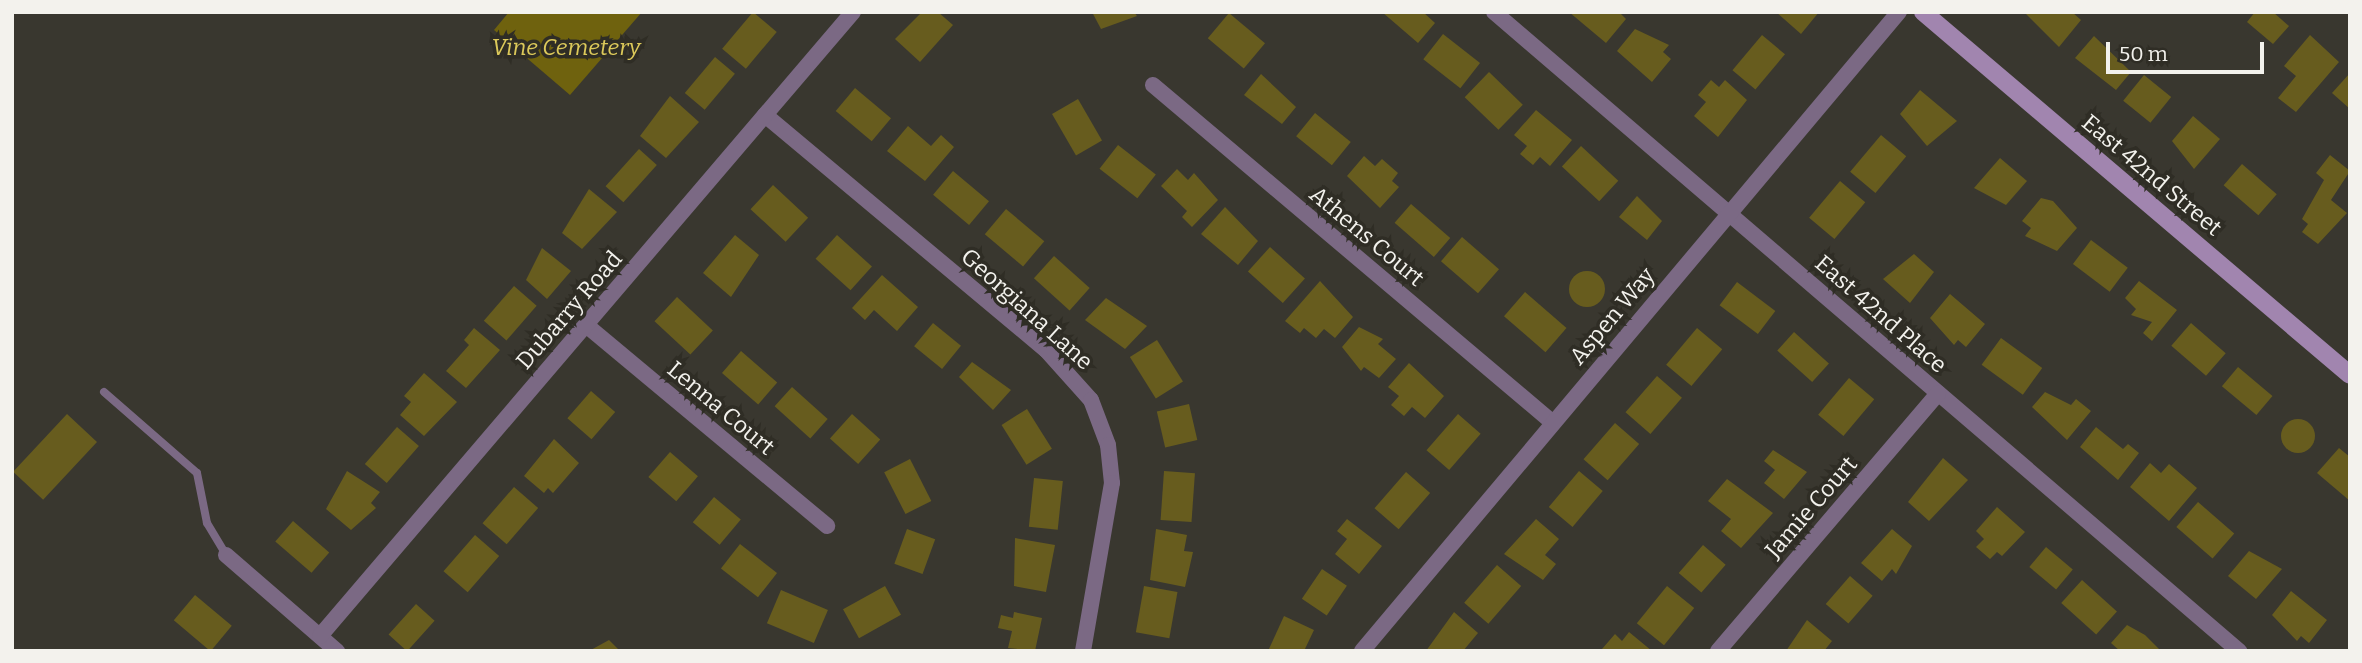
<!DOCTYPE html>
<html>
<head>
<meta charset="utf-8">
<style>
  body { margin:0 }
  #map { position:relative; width:2362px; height:663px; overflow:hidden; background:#39372f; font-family:Bitter,serif }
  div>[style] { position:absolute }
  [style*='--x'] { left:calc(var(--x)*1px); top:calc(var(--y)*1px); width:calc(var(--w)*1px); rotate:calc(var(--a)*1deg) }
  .green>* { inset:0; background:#6f620e }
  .building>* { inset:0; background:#675c1e; transform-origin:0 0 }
  .round { border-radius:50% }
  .lane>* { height:8px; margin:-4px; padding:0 4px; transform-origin:4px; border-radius:4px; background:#7b6984 }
  .street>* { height:16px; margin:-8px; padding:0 8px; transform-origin:8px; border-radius:8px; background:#7b6984 }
  .secondary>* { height:18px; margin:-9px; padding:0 9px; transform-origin:9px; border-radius:9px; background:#a185af }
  span { translate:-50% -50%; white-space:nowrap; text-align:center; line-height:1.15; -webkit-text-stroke:7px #2f2d25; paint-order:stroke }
  .park-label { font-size:23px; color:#dcc95a; font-style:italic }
  .street-label { font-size:23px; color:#f3f2ed }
  .frame { position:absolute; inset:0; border:14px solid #f3f2ed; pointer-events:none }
  .scale { position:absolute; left:2106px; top:42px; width:158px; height:32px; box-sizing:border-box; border:4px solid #f3f2ed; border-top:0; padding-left:9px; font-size:21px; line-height:24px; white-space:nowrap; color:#f3f2ed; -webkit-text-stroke:5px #2f2d25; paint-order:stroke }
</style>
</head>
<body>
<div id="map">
  <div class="green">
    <div style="clip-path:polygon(509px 12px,642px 12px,570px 95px,494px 30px)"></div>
  </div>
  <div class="building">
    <div style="left:753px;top:12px;width:31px;height:48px;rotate:40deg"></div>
    <div style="clip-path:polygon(922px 12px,938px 12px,953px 25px,920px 62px,895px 39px)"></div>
    <div style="clip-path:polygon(1092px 12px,1134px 12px,1137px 16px,1101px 29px)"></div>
    <div style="clip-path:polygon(1382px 12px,1423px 12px,1435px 23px,1418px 43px)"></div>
    <div style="clip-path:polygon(1569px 12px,1619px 12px,1626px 19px,1606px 43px)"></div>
    <div style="clip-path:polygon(1776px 12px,1819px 12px,1801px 34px)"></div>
    <div style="clip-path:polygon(2024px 12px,2072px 12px,2081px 20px,2059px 47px)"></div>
    <div style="clip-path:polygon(2255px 12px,2273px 12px,2289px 26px,2273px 44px,2247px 22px)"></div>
    <div style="left:1229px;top:13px;width:47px;height:33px;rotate:40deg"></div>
    <div style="clip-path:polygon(1635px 29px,1669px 45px,1663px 52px,1671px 59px,1652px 82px,1617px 51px)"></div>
    <div style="left:1443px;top:34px;width:47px;height:32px;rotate:38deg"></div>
    <div style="left:1762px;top:35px;width:30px;height:46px;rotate:40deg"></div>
    <div style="clip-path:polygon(2310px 35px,2339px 62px,2296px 112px,2278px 98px,2296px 76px,2284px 66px)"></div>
    <div style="clip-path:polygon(2094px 36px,2131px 72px,2116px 90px,2075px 58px)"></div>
    <div style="left:715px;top:57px;width:26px;height:47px;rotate:40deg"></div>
    <div style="left:1489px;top:72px;width:47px;height:35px;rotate:44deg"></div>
    <div style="clip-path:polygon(2350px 73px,2350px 109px,2332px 93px)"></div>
    <div style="clip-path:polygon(1261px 74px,1296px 107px,1282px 124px,1244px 95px)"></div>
    <div style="left:2144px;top:75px;width:35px;height:33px;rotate:39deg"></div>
    <div style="clip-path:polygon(1711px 80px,1719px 87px,1725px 80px,1747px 100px,1718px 137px,1694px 116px,1706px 102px,1698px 95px)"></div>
    <div style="left:855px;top:88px;width:47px;height:30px;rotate:40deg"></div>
    <div style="clip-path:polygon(1920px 90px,1957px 121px,1927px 146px,1900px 114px)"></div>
    <div style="clip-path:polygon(670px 96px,699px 122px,666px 158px,640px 136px)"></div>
    <div style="left:1078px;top:99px;width:48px;height:30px;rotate:60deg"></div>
    <div style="clip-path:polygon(1536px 110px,1572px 140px,1550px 166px,1540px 157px,1533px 165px,1520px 154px,1527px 146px,1514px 135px)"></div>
    <div style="left:1315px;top:113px;width:46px;height:30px;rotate:39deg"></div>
    <div style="clip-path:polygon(2193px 116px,2220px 139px,2194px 169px,2172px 141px)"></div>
    <div style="clip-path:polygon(908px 126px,931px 146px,941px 135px,954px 147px,925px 181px,887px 151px)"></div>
    <div style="left:1881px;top:135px;width:33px;height:48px;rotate:40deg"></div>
    <div style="left:1118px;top:145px;width:48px;height:30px;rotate:38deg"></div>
    <div style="left:1581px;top:146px;width:51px;height:28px;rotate:43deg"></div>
    <div style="left:639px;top:149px;width:24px;height:50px;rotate:42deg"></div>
    <div style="clip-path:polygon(2330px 155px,2350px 171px,2331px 200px,2347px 213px,2318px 244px,2302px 232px,2308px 224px,2302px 219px,2324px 180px,2316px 173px)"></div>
    <div style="clip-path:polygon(1364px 156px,1375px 166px,1382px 159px,1398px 173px,1392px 181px,1399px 187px,1380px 208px,1347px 176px)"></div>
    <div style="clip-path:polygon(2000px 158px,2027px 181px,2006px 205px,1974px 188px)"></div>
    <div style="left:2242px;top:164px;width:46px;height:28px;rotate:41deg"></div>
    <div style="clip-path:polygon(1177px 169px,1188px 180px,1194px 173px,1218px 200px,1192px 227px,1182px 217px,1187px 211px,1161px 186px)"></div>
    <div style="left:953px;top:171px;width:47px;height:31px;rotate:40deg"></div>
    <div style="left:1840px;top:181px;width:33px;height:48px;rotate:40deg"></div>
    <div style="left:773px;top:185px;width:48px;height:33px;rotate:43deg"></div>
    <div style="clip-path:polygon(589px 189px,617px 212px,582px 249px,562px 233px)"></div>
    <div style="clip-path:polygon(1637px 196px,1662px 221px,1647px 240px,1619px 217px)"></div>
    <div style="clip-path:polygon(2041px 198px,2053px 201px,2077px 228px,2057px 251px,2025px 236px,2031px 228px,2022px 221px)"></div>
    <div style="left:1411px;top:204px;width:52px;height:25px;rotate:41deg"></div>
    <div style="clip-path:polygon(1225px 207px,1258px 241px,1238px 265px,1201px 234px)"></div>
    <div style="left:1006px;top:209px;width:50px;height:33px;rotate:40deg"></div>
    <div style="clip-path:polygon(735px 235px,759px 255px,731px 297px,703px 273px)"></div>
    <div style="left:837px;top:235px;width:47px;height:32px;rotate:42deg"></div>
    <div style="left:1462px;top:237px;width:49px;height:32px;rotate:41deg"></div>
    <div style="left:2091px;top:240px;width:46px;height:30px;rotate:37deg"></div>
    <div style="left:1270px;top:247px;width:47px;height:33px;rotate:42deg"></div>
    <div style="clip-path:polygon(542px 248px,571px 271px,547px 299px,526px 280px)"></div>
    <div style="clip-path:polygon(1914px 254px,1934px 272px,1910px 303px,1883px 279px)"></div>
    <div style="left:1054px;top:256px;width:48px;height:30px;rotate:42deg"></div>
    <div class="round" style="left:1569px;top:271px;width:36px;height:36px"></div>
    <div style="clip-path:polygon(882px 275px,918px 307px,897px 331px,874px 310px,865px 320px,852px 308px)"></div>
    <div style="clip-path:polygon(1320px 281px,1353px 317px,1335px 338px,1324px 329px,1316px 338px,1304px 328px,1300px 333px,1285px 321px)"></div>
    <div style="clip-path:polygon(2139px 281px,2177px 310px,2152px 341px,2143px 333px,2152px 322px,2131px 315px,2136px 309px,2125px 298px)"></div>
    <div style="left:1737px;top:282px;width:48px;height:29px;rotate:37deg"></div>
    <div style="left:514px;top:286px;width:30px;height:46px;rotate:41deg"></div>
    <div style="left:1525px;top:292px;width:55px;height:32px;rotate:41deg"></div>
    <div style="clip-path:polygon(1950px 294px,1985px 324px,1966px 347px,1958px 340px,1954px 345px,1930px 318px)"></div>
    <div style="left:677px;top:297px;width:49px;height:33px;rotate:43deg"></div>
    <div style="clip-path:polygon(1106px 298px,1147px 326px,1125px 349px,1085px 320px)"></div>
    <div style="left:933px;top:323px;width:36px;height:30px;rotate:39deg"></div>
    <div style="left:2191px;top:323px;width:46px;height:30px;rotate:41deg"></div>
    <div style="clip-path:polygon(1359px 327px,1383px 339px,1378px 344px,1396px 359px,1379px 378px,1364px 367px,1361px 371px,1342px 347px)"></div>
    <div style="clip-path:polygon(474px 328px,500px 350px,466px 388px,446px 371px,469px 345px,464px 340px)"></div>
    <div style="left:1697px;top:328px;width:33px;height:48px;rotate:40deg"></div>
    <div style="left:1794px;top:332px;width:47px;height:25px;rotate:42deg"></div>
    <div style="left:2001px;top:338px;width:51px;height:33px;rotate:36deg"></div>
    <div style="left:1157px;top:340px;width:49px;height:32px;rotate:58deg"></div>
    <div style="left:741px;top:351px;width:48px;height:29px;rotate:41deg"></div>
    <div style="clip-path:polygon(972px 362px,1011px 390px,993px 410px,959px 377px)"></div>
    <div style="clip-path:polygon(1409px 363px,1444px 396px,1425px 418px,1412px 407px,1404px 416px,1391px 405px,1399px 396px,1388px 387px)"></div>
    <div style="left:2238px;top:367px;width:45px;height:25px;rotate:40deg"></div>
    <div style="clip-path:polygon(424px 373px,457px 402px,424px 436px,400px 415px,411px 402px,404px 396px)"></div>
    <div style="left:1657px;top:376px;width:33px;height:48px;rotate:41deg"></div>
    <div style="left:1849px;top:378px;width:33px;height:48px;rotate:40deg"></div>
    <div style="left:792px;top:387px;width:48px;height:26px;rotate:42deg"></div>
    <div style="left:591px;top:391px;width:32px;height:36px;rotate:41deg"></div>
    <div style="clip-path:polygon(2045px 392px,2071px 405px,2076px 399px,2091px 411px,2067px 440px,2032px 407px)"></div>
    <div style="left:1189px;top:404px;width:37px;height:33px;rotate:77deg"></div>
    <div style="left:1027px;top:409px;width:47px;height:30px;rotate:58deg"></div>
    <div style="left:67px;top:414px;width:41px;height:79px;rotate:43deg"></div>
    <div style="left:852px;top:414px;width:38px;height:33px;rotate:42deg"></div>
    <div style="left:1458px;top:414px;width:30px;height:48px;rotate:41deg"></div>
    <div class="round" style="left:2281px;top:419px;width:34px;height:34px"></div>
    <div style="left:1615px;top:423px;width:32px;height:48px;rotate:41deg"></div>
    <div style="left:397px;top:427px;width:29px;height:49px;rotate:41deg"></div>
    <div style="clip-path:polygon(2096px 427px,2123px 449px,2128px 444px,2139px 453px,2118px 480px,2080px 447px)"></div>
    <div style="clip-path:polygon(554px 439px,579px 463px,553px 493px,548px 488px,544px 493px,524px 476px)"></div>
    <div style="clip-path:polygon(2339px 448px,2350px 457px,2350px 501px,2317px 473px)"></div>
    <div style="clip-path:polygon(1773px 450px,1807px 472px,1784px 499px,1764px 483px,1775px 470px,1764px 461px)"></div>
    <div style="left:670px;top:452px;width:37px;height:33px;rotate:41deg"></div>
    <div style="clip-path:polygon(1943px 458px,1968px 480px,1929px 521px,1908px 502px)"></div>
    <div style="left:910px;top:459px;width:47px;height:29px;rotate:63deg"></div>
    <div style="clip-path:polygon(2150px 463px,2161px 473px,2169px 464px,2197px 488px,2169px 521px,2130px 487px)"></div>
    <div style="clip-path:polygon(347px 471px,380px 492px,371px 503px,376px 508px,351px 530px,326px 509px)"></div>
    <div style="left:1164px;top:471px;width:31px;height:49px;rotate:4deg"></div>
    <div style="left:1579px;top:471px;width:31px;height:47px;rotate:40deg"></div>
    <div style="left:1406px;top:472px;width:32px;height:48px;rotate:41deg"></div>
    <div style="left:1034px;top:478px;width:29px;height:49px;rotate:6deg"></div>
    <div style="clip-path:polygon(1727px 479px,1773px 513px,1741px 548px,1721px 531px,1731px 519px,1708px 501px)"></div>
    <div style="left:514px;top:487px;width:32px;height:48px;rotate:41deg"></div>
    <div style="left:714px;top:497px;width:35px;height:33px;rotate:40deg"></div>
    <div style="left:2198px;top:502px;width:48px;height:33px;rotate:41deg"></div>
    <div style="clip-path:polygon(1997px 507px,2025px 532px,2002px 556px,1997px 552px,1990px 559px,1976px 547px,1984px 539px,1976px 531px)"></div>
    <div style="clip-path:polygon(1347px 519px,1382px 546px,1359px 574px,1335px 554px,1347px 539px,1337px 531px)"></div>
    <div style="clip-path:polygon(1536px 519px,1559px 539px,1545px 555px,1556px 564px,1543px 580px,1504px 554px)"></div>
    <div style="left:293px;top:521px;width:48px;height:27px;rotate:41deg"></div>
    <div style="left:907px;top:529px;width:30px;height:37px;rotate:20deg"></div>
    <div style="clip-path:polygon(1156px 529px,1187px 535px,1184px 551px,1193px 552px,1185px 587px,1150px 580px)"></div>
    <div style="clip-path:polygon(1892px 529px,1912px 546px,1896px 574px,1892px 569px,1882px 581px,1861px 563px)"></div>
    <div style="left:475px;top:535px;width:32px;height:48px;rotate:41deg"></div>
    <div style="clip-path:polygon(1015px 538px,1055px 545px,1046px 592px,1014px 586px)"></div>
    <div style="left:740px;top:544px;width:47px;height:31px;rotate:38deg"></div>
    <div style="left:1703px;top:545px;width:30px;height:37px;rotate:41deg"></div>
    <div style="left:2046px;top:547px;width:35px;height:26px;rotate:40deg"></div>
    <div style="clip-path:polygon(2249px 551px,2282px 569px,2256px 599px,2228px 576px)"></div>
    <div style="left:1497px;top:565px;width:32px;height:50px;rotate:41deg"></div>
    <div style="left:1322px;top:569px;width:30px;height:36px;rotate:34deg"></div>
    <div style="left:1850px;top:576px;width:30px;height:37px;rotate:41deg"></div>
    <div style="left:2082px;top:580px;width:47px;height:31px;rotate:42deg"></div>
    <div style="left:885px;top:586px;width:33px;height:48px;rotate:61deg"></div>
    <div style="left:1144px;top:586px;width:34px;height:47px;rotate:10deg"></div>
    <div style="left:1667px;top:586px;width:35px;height:48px;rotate:39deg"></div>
    <div style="left:781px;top:590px;width:51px;height:36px;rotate:23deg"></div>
    <div style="clip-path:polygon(2291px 591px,2327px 620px,2309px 643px,2301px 636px,2297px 641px,2272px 615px)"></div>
    <div style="left:195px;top:595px;width:48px;height:33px;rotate:40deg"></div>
    <div style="left:416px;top:604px;width:25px;height:41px;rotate:42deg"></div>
    <div style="clip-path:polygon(1014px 612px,1042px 618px,1035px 651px,1008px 648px,1012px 631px,998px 628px,1001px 615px,1013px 618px)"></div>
    <div style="clip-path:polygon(1454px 612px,1478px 633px,1463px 651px,1426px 651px)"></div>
    <div style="clip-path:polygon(1284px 616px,1314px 630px,1304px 651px,1268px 651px)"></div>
    <div style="clip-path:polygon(1807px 620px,1832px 641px,1824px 651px,1786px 651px)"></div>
    <div style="clip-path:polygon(2127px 625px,2145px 635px,2161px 651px,2120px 651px,2111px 643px)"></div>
    <div style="clip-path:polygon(1629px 632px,1652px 651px,1602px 649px,1615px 634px,1622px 641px)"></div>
    <div style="clip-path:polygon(609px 640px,620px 651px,589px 651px)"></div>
  </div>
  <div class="lane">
    <div style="--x:104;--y:392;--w:123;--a:41.1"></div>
    <div style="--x:197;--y:473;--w:51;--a:78.7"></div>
    <div style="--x:207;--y:523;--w:37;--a:59"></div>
  </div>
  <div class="street">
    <div style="--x:1494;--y:12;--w:982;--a:40.62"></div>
    <div style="--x:1153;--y:85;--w:522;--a:40.18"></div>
    <div style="--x:765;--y:115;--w:366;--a:39.9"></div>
    <div style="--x:1046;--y:350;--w:67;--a:48"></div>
    <div style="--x:1091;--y:400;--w:48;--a:69.3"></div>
    <div style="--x:1108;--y:445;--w:38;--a:84"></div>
    <div style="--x:1112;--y:483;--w:170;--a:99.8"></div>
    <div style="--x:586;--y:325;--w:314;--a:39.8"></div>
    <div style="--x:226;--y:555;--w:147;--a:40.9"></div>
    <div style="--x:320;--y:636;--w:821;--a:-49.5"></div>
    <div style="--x:1362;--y:651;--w:835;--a:-49.96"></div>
    <div style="--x:1718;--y:651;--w:339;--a:-49.5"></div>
  </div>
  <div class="secondary">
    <div style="--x:1923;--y:12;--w:560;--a:40.37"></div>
  </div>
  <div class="park-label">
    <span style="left:566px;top:47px">Vine Cemetery</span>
  </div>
  <div class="street-label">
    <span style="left:2152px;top:175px;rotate:40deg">East 42nd Street</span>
    <span style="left:1367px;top:236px;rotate:40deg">Athens Court</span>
    <span style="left:1027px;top:309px;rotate:42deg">Georgiana Lane</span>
    <span style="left:569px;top:310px;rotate:-49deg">Dubarry Road</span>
    <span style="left:1881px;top:314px;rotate:41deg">East 42nd Place</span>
    <span style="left:1612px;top:316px;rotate:-50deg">Aspen Way</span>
    <span style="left:721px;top:408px;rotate:40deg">Lenna Court</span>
    <span style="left:1811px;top:507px;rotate:-49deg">Jamie Court</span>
  </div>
  <div class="frame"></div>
  <div class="scale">50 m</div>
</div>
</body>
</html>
